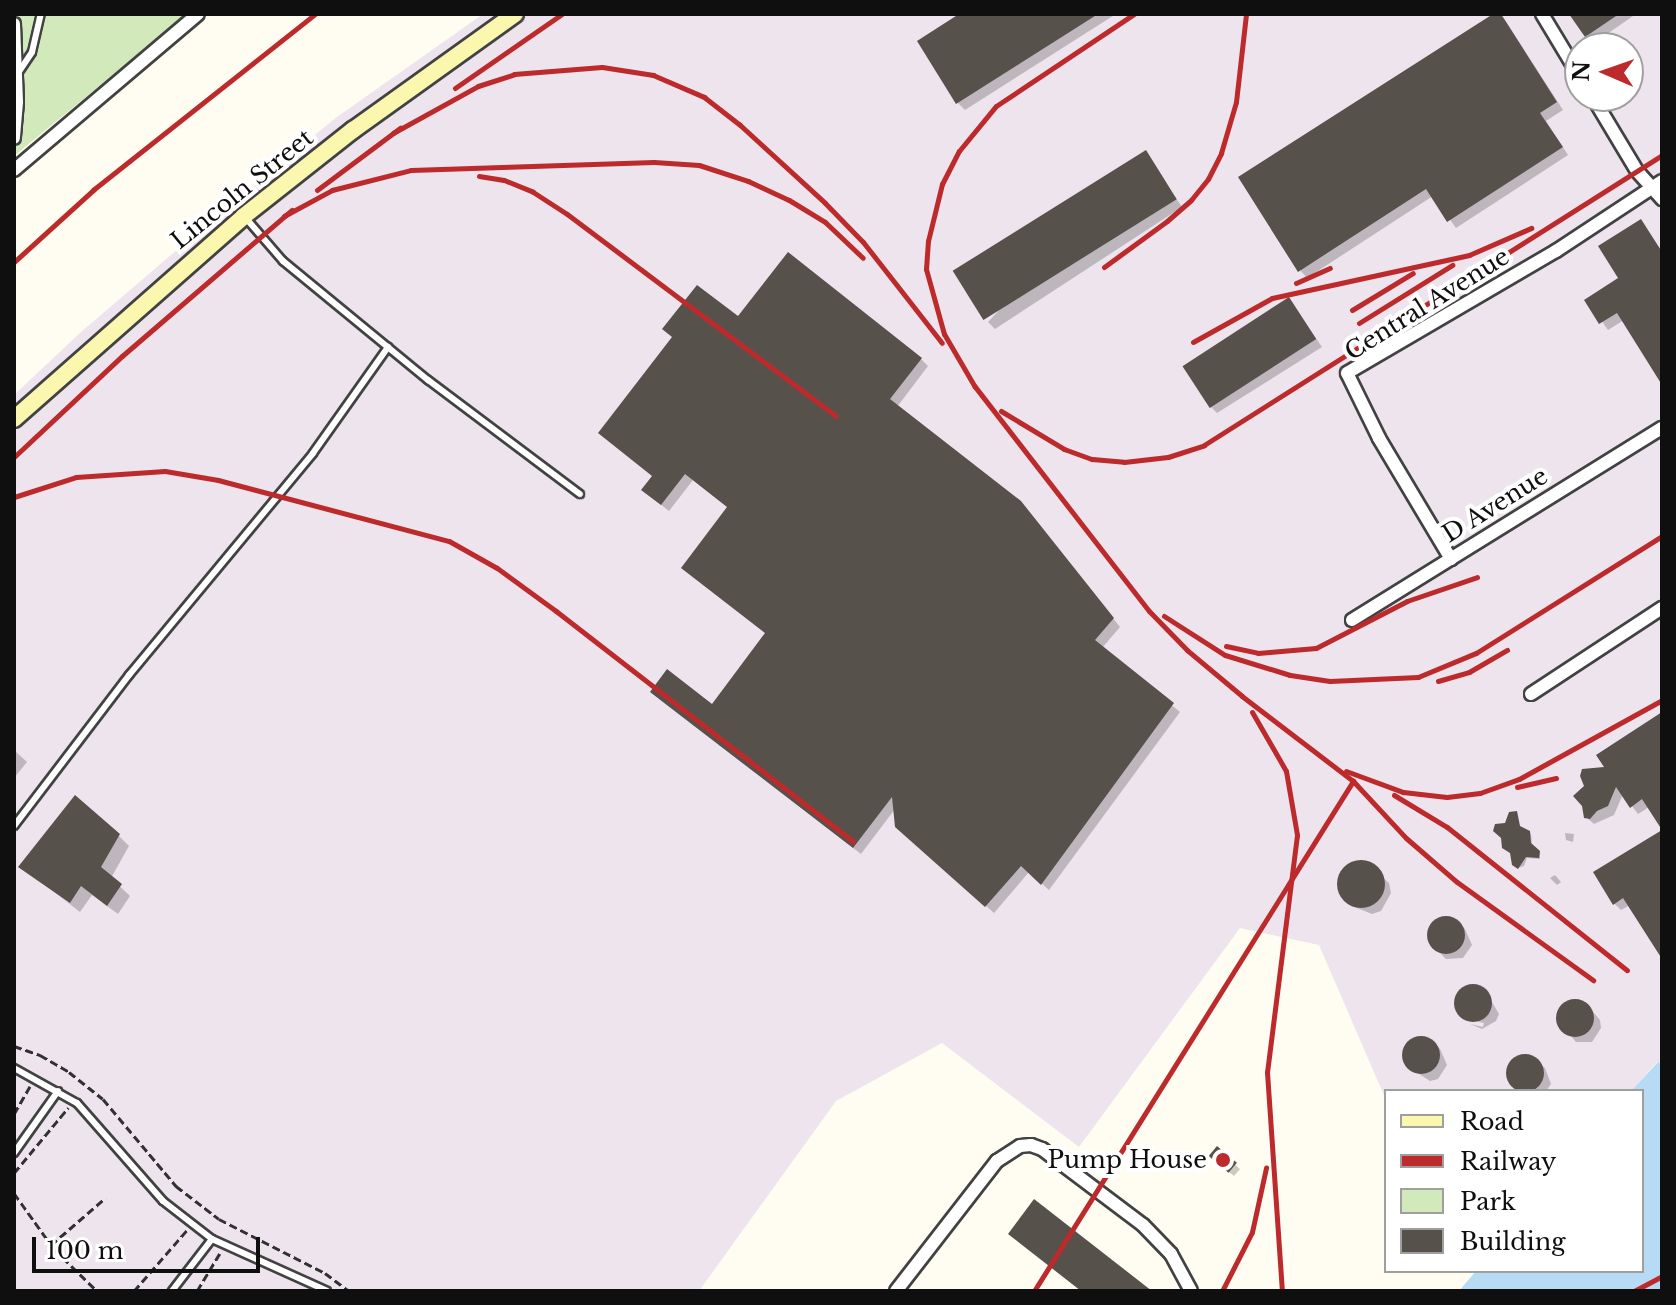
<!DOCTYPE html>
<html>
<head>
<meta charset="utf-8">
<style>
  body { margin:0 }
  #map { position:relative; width:1676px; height:1305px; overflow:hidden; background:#fffdf1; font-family:"Libre Baskerville",serif }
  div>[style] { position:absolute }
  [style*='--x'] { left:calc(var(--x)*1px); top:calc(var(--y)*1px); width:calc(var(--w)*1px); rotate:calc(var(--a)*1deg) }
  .industrial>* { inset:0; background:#ede4ed }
  .green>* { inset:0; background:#d1e9bb }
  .water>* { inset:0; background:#b7dbf5 }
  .shadow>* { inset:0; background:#0003 }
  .building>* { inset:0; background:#57514c; transform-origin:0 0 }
  .round { border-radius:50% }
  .path>* { height:3px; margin-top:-1.5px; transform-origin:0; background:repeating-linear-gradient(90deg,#313131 0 8px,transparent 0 12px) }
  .roads { filter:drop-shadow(2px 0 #424242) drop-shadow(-2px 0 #424242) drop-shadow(0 2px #424242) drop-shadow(0 -2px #424242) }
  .service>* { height:6px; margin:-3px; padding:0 3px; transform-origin:3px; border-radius:3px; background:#fff }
  .minor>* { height:12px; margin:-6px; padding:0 6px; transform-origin:6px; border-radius:6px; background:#fff }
  .secondary>* { height:16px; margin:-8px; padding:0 8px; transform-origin:8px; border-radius:8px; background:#fcf7af }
  .rail>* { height:5px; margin:-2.5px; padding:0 2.5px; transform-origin:2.5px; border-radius:2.5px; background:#bc2a2b }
  .dots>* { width:22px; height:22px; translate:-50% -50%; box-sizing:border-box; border:4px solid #fff; border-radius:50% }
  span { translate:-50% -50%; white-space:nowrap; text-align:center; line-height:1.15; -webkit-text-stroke:8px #fff; paint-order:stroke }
  .street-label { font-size:24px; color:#0f0f0f }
  .poi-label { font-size:24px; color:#0f0f0f }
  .right { translate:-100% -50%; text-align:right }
  .frame { position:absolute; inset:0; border:16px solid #0f0f0f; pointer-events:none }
  .legend { position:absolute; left:1384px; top:1089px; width:260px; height:184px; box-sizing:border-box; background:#fff; border:2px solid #9f9f9f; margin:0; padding:10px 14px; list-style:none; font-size:24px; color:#0f0f0f }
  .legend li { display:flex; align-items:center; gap:16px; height:40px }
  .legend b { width:40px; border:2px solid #9f9f9f }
  .north { position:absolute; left:1564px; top:32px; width:80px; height:80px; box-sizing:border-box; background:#fff; border:2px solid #9f9f9f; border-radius:50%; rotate:272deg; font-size:22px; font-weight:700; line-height:32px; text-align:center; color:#0f0f0f }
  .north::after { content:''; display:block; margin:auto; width:28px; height:36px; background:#bc2a2b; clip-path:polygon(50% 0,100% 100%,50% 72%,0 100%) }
  .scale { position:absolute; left:32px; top:1237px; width:228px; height:36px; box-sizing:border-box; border:4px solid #0f0f0f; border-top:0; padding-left:10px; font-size:24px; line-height:28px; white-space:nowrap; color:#0f0f0f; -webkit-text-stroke:6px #fff; paint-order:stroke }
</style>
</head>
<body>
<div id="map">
  <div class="industrial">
    <div style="clip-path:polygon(evenodd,483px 14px,1662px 14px,1662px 1066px,1657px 1062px,1631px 1091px,1386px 1091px,1386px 1100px,1319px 945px,1240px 928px,1079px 1147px,942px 1043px,836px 1101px,699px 1291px,14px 1291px,14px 395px,81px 332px,261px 178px,337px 117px,483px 14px,1580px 48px,1628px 48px,1628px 96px,1580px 96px,1580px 48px)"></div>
  </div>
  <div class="green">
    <div style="clip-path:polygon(14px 14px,187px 14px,14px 156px)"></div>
  </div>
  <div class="water">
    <div style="clip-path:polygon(1658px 1062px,1662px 1066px,1662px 1291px,1459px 1291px,1476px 1271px,1642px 1271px,1642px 1091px,1631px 1091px)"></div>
  </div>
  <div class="shadow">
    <div style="clip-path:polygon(963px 14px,1116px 14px,965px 110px,958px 103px)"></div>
    <div style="clip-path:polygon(1497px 14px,1505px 20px,1563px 110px,1546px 121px,1568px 155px,1456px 228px,1433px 196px,1307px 278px,1300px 270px)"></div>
    <div style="clip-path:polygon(1572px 14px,1636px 14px,1594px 43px)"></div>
    <div style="clip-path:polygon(1145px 153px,1182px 207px,995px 329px,988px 322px)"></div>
    <div style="clip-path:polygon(1641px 222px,1662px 251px,1662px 382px,1624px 320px,1608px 330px,1587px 300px,1621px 279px)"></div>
    <div style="clip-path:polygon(1289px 299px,1322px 347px,1217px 413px,1210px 406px)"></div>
    <div style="clip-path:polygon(738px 319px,921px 359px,928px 366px,897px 407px,1028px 511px,1120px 627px,1102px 648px,1180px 712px,1049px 890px,1029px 872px,994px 913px,905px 834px,895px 809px,861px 854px,659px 699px,712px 706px,767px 634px,729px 508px,693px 480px,669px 511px,651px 497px,654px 477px)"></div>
    <div style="clip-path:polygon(1662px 715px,1662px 827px,1649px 807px,1638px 814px,1623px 794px,1614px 815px,1594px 824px,1586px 817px,1607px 769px)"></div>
    <div style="clip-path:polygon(14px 750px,27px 762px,14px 778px)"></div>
    <div style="clip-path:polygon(1520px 829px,1531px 834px,1532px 845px,1540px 852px,1540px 859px,1527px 858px,1524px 866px,1518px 868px)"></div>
    <div style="clip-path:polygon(1662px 832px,1662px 955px,1630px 905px,1621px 910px,1614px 903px)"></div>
    <div style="clip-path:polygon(1565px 833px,1574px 834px,1573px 842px,1566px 840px)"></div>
    <div style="clip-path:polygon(119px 836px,129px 846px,111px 878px,130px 896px,118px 914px,92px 895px,80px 912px,21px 866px)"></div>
    <div style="clip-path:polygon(1364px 861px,1389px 883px,1391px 893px,1381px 911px,1372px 914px,1352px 906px,1344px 898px,1339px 877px,1354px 862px)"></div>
    <div style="clip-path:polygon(1555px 875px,1561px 882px,1557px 885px,1550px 878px)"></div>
    <div style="clip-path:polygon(1441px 918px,1457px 921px,1465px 929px,1472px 945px,1463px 958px,1446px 959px,1432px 945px,1428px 938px,1434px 922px)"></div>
    <div style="clip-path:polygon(1468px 986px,1485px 990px,1499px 1014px,1496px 1021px,1482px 1029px,1470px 1024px,1483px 1027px,1484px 1023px,1465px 1019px,1456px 1006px,1461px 990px)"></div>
    <div style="clip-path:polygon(1571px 1001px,1587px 1005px,1600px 1020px,1601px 1028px,1592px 1042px,1576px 1042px,1558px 1021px,1559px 1013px)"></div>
    <div style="clip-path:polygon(1416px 1038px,1432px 1041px,1440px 1049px,1447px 1065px,1438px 1079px,1430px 1081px,1407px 1066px,1404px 1049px)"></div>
    <div style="clip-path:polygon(1529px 1056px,1545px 1068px,1551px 1084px,1546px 1091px,1518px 1091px,1511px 1084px,1509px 1067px,1513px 1061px)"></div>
    <div style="clip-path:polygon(1217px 1149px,1240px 1169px,1234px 1176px,1215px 1161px)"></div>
  </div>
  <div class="building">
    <div style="clip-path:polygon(959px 14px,1098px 14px,956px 104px,917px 41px)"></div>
    <div style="clip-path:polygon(1493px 14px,1501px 14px,1557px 102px,1540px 113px,1563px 147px,1447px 222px,1426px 189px,1298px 272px,1238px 177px)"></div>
    <div style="clip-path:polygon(1569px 14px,1619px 14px,1585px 37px)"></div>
    <div style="left:1146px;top:150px;width:58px;height:228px;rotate:58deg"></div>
    <div style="clip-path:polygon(1641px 219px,1662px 252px,1662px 385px,1617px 313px,1599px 324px,1584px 300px,1618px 278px,1598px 246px)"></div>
    <div style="clip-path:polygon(788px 252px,922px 358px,890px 399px,1021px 501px,1114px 618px,1095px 640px,1174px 703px,1041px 885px,1021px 866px,985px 907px,895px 827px,892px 797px,853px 848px,650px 692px,667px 669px,712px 704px,765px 633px,681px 568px,727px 507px,685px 474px,661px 505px,641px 490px,652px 476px,598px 433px,672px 337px,662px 329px,697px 285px,738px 316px)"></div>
    <div style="left:1289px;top:297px;width:50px;height:127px;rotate:57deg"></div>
    <div style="clip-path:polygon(1662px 712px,1662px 959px,1623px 898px,1613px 905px,1593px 872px,1662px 830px,1642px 799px,1630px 808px,1616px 787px,1608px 806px,1597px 811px,1590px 819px,1584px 818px,1582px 806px,1573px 796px,1584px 786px,1580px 776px,1582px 769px,1604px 767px,1596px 755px)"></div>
    <div style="clip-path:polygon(75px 795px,120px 834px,101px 867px,122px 884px,107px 906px,81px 886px,70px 903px,18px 867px)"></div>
    <div style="clip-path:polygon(1517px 811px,1520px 826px,1530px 831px,1531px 843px,1540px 851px,1539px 858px,1526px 857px,1518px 869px,1512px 865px,1510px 853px,1502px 848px,1501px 838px,1493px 831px,1495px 824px,1505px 823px,1509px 812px)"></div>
    <div class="round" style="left:1337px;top:860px;width:48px;height:48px"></div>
    <div class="round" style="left:1427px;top:916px;width:38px;height:38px"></div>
    <div class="round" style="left:1454px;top:984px;width:38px;height:38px"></div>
    <div class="round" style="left:1556px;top:999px;width:38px;height:38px"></div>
    <div class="round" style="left:1402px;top:1036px;width:38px;height:38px"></div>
    <div class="round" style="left:1506px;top:1054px;width:38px;height:38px"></div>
    <div style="left:1217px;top:1146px;width:26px;height:13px;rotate:40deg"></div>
    <div style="clip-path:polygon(1034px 1199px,1152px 1291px,1081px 1291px,1008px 1234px)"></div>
  </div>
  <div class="path">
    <div style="--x:14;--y:1046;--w:28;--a:19"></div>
    <div style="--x:40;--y:1055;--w:34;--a:30"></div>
    <div style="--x:69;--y:1072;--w:43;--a:38.5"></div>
    <div style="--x:103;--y:1099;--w:114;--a:50"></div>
    <div style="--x:176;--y:1186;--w:54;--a:37.5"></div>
    <div style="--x:219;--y:1219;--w:119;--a:27"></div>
    <div style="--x:325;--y:1273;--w:30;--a:37"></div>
    <div style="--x:14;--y:1114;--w:32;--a:-60"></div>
    <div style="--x:14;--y:1173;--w:85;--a:-50.3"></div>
    <div style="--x:14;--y:1193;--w:69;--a:54.5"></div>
    <div style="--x:54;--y:1249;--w:60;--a:44.3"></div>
    <div style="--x:51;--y:1245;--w:72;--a:-41"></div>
    <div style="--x:134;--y:1291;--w:81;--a:-49"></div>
    <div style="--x:197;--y:1291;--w:44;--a:-58.8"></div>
  </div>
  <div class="roads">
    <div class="service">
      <div style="--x:18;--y:73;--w:25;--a:-56"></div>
      <div style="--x:32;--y:52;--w:39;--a:-77"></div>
      <div style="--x:244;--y:216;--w:60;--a:49.1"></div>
      <div style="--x:283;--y:261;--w:188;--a:39.4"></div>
      <div style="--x:428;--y:380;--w:190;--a:36.9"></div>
      <div style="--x:14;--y:826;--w:190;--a:-52.7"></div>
      <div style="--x:129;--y:675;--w:288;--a:-50.3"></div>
      <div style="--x:313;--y:453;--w:130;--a:-54.7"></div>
      <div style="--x:14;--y:1068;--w:72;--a:29.1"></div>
      <div style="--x:77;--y:1103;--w:130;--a:48.7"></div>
      <div style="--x:163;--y:1201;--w:62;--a:37.8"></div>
      <div style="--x:212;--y:1239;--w:66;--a:127.6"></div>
      <div style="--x:14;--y:1153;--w:76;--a:-54.6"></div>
      <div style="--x:212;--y:1239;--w:126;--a:24.3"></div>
    </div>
    <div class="minor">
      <div style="--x:1542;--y:14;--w:74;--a:58.9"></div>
      <div style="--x:14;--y:24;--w:78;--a:87.8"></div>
      <div style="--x:17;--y:102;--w:36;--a:95"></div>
      <div style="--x:1592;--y:96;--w:87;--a:59"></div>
      <div style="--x:1637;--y:171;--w:38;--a:48"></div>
      <div style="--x:14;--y:170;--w:241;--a:-40.3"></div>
      <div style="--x:1451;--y:559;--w:141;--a:-120.8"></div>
      <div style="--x:1379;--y:438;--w:72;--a:-116.2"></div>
      <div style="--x:1347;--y:373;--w:242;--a:-30.3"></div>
      <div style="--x:1556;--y:251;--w:127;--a:-33.4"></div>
      <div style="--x:1352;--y:620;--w:365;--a:-31.8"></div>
      <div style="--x:1531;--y:694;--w:157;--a:-33.3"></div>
      <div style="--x:896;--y:1291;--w:165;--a:-52.2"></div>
      <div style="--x:997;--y:1161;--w:27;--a:-33"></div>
      <div style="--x:1020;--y:1146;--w:11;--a:-5"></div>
      <div style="--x:1031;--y:1145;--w:12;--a:20"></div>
      <div style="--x:1042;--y:1149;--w:126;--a:37"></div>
      <div style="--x:1143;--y:1225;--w:40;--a:46"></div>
      <div style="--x:1171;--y:1254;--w:42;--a:61.6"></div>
    </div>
    <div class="secondary">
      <div style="--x:14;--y:419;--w:307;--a:-41.4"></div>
      <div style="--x:244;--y:216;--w:139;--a:-38.3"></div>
      <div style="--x:353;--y:130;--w:199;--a:-35.6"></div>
    </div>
  </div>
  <div class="rail">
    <div style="--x:455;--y:88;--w:130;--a:-34.7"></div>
    <div style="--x:393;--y:133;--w:97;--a:-28.9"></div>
    <div style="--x:478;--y:86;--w:38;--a:-18"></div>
    <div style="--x:514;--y:74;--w:88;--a:-4.5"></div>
    <div style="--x:602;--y:67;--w:52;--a:8.9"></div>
    <div style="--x:653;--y:75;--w:56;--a:23.3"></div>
    <div style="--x:704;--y:97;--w:46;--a:37.9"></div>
    <div style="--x:740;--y:125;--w:115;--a:42.5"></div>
    <div style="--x:825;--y:203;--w:54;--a:45.7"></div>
    <div style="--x:863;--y:242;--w:128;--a:52"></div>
    <div style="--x:479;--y:176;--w:25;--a:9"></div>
    <div style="--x:504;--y:180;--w:31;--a:22"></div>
    <div style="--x:533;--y:192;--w:40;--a:32.9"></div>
    <div style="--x:567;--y:214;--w:336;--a:36.9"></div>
    <div style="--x:317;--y:190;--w:104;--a:-36.8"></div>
    <div style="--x:284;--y:216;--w:55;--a:-28.4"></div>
    <div style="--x:332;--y:190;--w:81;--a:-14.2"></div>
    <div style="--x:411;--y:170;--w:243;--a:-1.9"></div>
    <div style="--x:654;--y:162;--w:45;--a:3.8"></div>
    <div style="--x:699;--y:165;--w:52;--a:18.1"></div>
    <div style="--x:748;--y:181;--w:45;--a:24.9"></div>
    <div style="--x:789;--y:200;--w:42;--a:31.4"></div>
    <div style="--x:825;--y:222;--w:52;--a:43.5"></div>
    <div style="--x:14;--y:262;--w:107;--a:-42.3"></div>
    <div style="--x:93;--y:190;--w:283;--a:-38.4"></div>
    <div style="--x:1104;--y:267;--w:78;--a:-36.1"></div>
    <div style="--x:1167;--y:221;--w:32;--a:-41"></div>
    <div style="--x:1191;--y:200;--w:27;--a:-51"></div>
    <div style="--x:1208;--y:179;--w:29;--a:-63"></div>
    <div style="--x:1221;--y:153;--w:53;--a:-73.6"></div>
    <div style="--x:1236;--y:102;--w:89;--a:-83.5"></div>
    <div style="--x:1296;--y:283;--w:37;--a:-24"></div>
    <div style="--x:1352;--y:310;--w:71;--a:-31.2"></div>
    <div style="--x:1359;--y:323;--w:110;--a:-31.9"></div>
    <div style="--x:1193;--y:342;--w:90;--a:-29.1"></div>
    <div style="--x:1272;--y:298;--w:202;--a:-12.3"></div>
    <div style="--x:1469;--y:255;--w:68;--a:-23.5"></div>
    <div style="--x:1001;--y:411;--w:74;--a:31.1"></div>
    <div style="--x:1064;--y:449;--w:30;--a:20"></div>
    <div style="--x:1092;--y:459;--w:32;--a:5"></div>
    <div style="--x:1124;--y:462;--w:44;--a:-6.5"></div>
    <div style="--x:1168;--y:457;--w:38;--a:-18"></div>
    <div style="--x:1204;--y:445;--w:542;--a:-32.34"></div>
    <div style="--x:14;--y:457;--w:148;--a:-43.1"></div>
    <div style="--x:122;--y:356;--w:224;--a:-40.7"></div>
    <div style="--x:14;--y:497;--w:65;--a:-17.9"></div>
    <div style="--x:76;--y:477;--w:89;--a:-3.9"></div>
    <div style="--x:165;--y:471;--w:54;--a:9.6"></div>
    <div style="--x:218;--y:480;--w:239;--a:14.8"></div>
    <div style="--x:449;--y:541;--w:55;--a:29.4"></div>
    <div style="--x:497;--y:568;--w:73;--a:36.1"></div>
    <div style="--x:556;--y:611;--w:376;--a:37.8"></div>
    <div style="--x:1164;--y:616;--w:72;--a:32.6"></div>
    <div style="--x:1225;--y:655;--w:68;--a:17.1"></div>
    <div style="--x:1290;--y:675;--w:40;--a:8.5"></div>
    <div style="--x:1330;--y:681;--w:88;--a:-2.6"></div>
    <div style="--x:1418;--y:677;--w:63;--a:-22.5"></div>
    <div style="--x:1476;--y:653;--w:220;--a:-32.2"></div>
    <div style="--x:1226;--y:646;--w:33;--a:12"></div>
    <div style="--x:1258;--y:653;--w:58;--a:-4.9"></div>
    <div style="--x:1316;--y:648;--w:102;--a:-27.3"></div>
    <div style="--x:1407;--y:601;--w:74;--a:-18.9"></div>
    <div style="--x:1438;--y:681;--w:32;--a:-16"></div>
    <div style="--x:1469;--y:672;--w:44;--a:-30.1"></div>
    <div style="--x:1252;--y:712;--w:68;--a:60"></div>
    <div style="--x:1286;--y:771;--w:65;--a:80.2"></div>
    <div style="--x:1297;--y:835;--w:239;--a:97.2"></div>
    <div style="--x:1267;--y:1072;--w:220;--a:86.1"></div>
    <div style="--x:1346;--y:771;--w:61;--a:20.2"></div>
    <div style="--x:1403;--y:792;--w:44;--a:6.5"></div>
    <div style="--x:1447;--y:797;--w:33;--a:-7"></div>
    <div style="--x:1480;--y:793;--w:41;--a:-19.7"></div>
    <div style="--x:1519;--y:779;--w:163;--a:-28.9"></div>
    <div style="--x:1353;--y:781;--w:78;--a:47.1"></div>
    <div style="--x:1406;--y:838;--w:67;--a:40.8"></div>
    <div style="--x:1457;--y:882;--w:168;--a:35.8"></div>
    <div style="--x:1517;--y:787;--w:40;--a:-13"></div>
    <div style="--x:1394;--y:795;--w:62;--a:31.1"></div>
    <div style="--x:1447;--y:827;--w:230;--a:38.5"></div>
    <div style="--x:1034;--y:1291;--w:602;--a:-57.97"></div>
    <div style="--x:1353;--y:781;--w:140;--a:-142.6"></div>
    <div style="--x:1242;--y:696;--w:72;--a:-140.1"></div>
    <div style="--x:1187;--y:650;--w:54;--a:-134.3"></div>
    <div style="--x:1149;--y:611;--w:284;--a:-127.8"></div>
    <div style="--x:975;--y:387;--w:61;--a:-120.3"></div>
    <div style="--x:944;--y:334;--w:67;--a:-105.5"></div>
    <div style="--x:926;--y:269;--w:28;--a:-86"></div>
    <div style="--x:928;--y:241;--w:59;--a:-76.2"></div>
    <div style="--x:942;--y:184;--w:37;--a:-63"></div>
    <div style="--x:959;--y:151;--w:58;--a:-50.6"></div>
    <div style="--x:996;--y:106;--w:166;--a:-33.7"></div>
    <div style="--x:1222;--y:1291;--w:66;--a:-63"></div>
    <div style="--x:1252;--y:1232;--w:66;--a:-77.7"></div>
    <div style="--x:1634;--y:1291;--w:32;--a:-28"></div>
  </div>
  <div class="dots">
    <div style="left:1223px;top:1160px;background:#bc2a2b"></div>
  </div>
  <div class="street-label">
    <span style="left:242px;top:189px;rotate:-39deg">Lincoln Street</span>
    <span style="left:1427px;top:304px;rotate:-32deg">Central Avenue</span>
    <span style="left:1495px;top:505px;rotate:-32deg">D Avenue</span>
  </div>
  <div class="poi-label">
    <span class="right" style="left:1207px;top:1160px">Pump House</span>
  </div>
  <div class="frame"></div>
  <ul class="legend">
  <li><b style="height:10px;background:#fcf7af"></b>Road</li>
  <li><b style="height:10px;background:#bc2a2b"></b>Railway</li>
  <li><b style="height:22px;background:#d1e9bb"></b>Park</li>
  <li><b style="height:22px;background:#57514c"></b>Building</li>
  </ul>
  <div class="north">N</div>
  <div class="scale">100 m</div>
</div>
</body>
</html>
